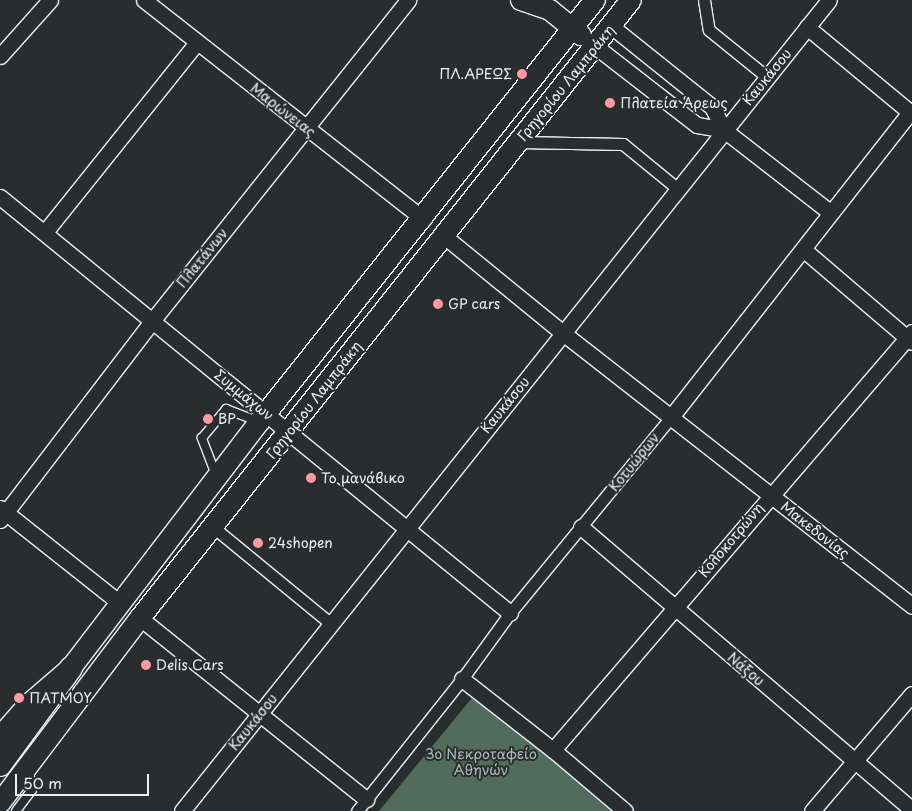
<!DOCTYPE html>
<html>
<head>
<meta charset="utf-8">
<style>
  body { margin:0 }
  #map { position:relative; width:912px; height:811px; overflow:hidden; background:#2a2d2e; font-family:"Playpen Sans",sans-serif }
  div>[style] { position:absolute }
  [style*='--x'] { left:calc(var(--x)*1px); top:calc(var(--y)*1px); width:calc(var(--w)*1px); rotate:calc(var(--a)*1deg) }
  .green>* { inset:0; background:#516c5c }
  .roads { filter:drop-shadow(1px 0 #e8f1f8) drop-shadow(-1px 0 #e8f1f8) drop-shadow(0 1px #e8f1f8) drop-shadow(0 -1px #e8f1f8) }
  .service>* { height:8px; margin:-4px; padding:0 4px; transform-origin:4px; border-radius:4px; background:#2a2d2e }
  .pedestrian>* { height:11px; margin:-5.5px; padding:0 5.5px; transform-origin:5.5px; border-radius:5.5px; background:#2a2d2e }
  .minor>* { height:15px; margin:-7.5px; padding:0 7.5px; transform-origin:7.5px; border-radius:7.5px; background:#2a2d2e }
  .secondary>* { height:20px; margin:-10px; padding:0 10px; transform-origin:10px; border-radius:10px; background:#2a2d2e }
  .primary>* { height:22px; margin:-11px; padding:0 11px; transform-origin:11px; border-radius:11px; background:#2a2d2e }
  .dots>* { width:14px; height:14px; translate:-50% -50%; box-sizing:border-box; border:2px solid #2a2d2e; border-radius:50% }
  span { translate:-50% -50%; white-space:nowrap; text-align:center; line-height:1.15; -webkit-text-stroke:4px #2a2d2e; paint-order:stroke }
  .poi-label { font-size:14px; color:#e8f1f8 }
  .right { translate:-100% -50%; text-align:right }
  .left { translate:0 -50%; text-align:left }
  .street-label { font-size:14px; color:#e8f1f8 }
  .park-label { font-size:14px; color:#acbcba }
  .scale { position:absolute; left:15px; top:774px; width:134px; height:22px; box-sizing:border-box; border:2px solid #e8f1f8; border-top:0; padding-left:6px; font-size:15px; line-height:18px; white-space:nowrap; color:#e8f1f8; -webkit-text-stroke:4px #2a2d2e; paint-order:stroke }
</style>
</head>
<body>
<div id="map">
  <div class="green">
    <div style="clip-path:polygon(476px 693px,611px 811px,379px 811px)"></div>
  </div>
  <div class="roads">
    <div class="service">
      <div style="--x:216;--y:475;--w:40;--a:-111"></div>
      <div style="--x:202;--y:438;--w:38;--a:-50"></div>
      <div style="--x:226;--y:409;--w:34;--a:21"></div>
      <div style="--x:16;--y:811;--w:26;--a:-53"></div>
      <div style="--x:32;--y:790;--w:19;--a:-99"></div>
    </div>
    <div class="pedestrian">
      <div style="--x:704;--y:0;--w:30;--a:81"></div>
      <div style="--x:709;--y:30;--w:75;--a:39"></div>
      <div style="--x:519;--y:142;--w:104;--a:1.1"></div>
      <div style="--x:623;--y:144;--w:71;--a:39.3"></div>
      <div style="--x:213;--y:527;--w:153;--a:39.4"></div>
      <div style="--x:357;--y:811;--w:169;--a:-51.5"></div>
      <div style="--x:462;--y:679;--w:82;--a:-54"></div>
      <div style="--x:510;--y:613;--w:254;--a:-50.6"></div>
    </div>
    <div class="minor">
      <div style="--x:144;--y:0;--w:355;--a:38.1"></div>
      <div style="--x:611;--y:26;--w:129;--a:38.7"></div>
      <div style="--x:712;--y:107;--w:26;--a:62"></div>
      <div style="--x:724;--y:130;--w:135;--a:37.8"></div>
      <div style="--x:807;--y:27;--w:136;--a:39.6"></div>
      <div style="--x:595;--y:46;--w:129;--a:37.8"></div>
      <div style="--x:697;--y:125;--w:27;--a:10"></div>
      <div style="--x:0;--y:56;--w:75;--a:-48.2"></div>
      <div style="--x:0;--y:197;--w:658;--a:39.2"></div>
      <div style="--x:45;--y:232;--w:243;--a:-51.3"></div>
      <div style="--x:444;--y:236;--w:154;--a:39.2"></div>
      <div style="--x:563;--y:333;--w:443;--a:38"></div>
      <div style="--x:803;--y:249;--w:143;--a:40.5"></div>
      <div style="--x:671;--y:417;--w:387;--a:-51.9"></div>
      <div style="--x:0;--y:508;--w:153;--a:38.4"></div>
      <div style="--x:0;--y:520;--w:250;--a:-52.6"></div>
      <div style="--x:152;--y:321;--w:411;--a:-51.4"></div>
      <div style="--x:581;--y:527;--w:435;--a:40.5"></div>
      <div style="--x:140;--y:618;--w:290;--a:38.7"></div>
      <div style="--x:462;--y:679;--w:115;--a:38"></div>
      <div style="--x:553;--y:750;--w:94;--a:40.3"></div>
      <div style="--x:553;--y:750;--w:551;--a:-49.34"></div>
      <div style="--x:182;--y:811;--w:1037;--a:-51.42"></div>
      <div style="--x:812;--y:811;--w:154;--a:-49.5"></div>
    </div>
    <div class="secondary">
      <div style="--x:521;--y:0;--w:31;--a:19"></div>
      <div style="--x:550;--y:10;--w:40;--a:39"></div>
      <div style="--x:0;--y:737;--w:44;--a:-48.7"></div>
      <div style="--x:29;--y:704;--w:55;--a:-40.6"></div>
      <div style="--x:71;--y:668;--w:311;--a:-52.6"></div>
      <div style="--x:260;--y:421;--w:538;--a:-51.49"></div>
      <div style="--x:0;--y:803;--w:232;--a:-52.9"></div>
      <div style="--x:140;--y:618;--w:789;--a:-51.53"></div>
    </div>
    <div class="primary">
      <div style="--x:0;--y:765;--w:120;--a:-53.8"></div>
    </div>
  </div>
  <div class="dots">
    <div style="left:522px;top:74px;background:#ff9aa2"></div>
    <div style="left:610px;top:103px;background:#ff9aa2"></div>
    <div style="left:438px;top:304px;background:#ff9aa2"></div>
    <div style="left:208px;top:419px;background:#ff9aa2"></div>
    <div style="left:311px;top:478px;background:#ff9aa2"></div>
    <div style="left:258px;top:543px;background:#ff9aa2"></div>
    <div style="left:146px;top:665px;background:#ff9aa2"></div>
    <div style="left:19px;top:698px;background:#ff9aa2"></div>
  </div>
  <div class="poi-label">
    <span class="right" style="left:512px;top:74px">ΠΛ.ΑΡΕΩΣ</span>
    <span class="left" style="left:620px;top:103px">Πλατεία Άρεως</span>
    <span class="left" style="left:448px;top:304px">GP cars</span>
    <span class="left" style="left:218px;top:419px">BP</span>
    <span class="left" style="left:321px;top:478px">Το μανάβικο</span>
    <span class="left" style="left:268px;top:543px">24shopen</span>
    <span class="left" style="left:156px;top:665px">Delis Cars</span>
    <span class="left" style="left:29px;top:698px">ΠΑΤΜΟΥ</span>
  </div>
  <div class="street-label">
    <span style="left:767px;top:77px;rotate:-51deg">Καυκάσου</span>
    <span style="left:566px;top:83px;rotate:-51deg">Γρηγορίου Λαμπράκη</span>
    <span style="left:283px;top:110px;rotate:38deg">Μαρώνειας</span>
    <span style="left:202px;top:258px;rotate:-51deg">Πλατάνων</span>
    <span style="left:244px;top:395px;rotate:39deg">Συμμάχων</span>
    <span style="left:314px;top:400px;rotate:-52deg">Γρηγορίου Λαμπράκη</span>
    <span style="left:505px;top:405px;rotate:-51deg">Καυκάσου</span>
    <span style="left:634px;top:462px;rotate:-51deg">Κοτυώρων</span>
    <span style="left:815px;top:530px;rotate:38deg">Μακεδονίας</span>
    <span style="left:731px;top:540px;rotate:-50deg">Κολοκοτρώνη</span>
    <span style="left:746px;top:669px;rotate:40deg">Νάξου</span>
    <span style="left:253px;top:722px;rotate:-51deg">Καυκάσου</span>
  </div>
  <div class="park-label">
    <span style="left:481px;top:762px">3ο Νεκροταφείο<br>Αθηνών</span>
  </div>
  <div class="scale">50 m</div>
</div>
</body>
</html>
